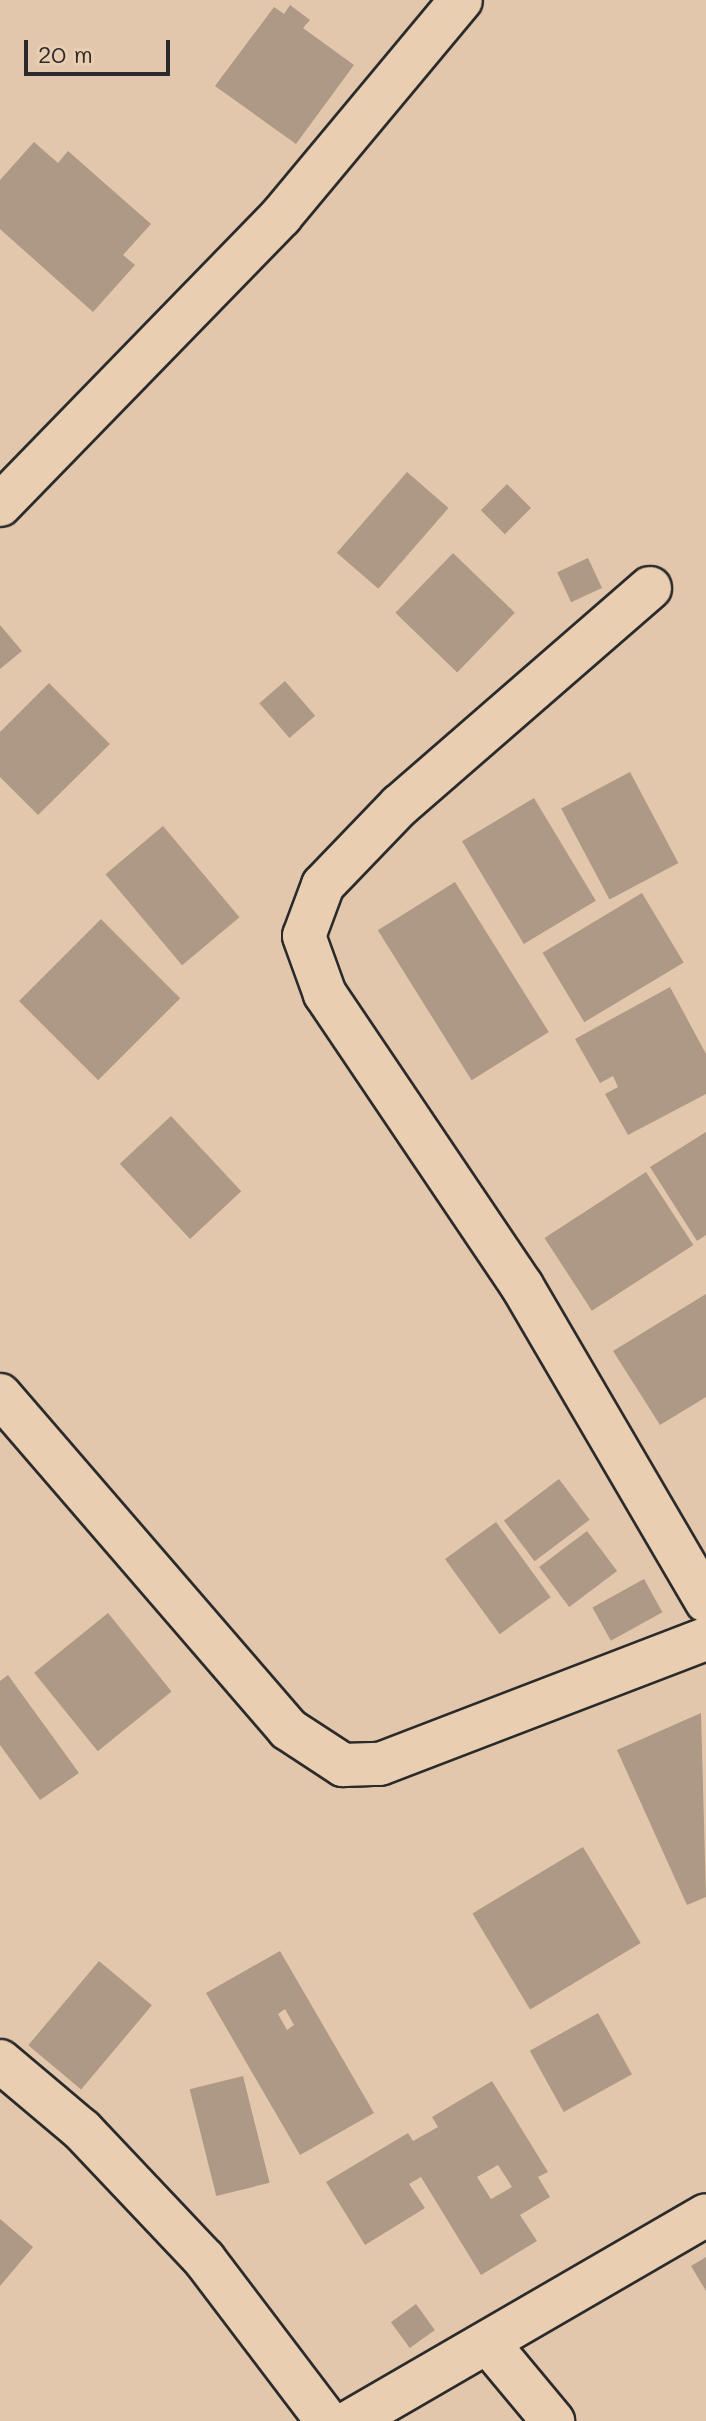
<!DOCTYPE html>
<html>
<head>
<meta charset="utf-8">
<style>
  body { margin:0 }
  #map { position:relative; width:706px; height:2421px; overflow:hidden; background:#e2c7ac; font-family:Mali,sans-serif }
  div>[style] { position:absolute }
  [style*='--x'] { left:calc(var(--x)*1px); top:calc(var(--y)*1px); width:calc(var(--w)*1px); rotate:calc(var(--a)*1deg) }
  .building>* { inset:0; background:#ad9985; transform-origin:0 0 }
  .roads { filter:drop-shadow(2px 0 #2b2b2b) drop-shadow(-2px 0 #2b2b2b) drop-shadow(0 2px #2b2b2b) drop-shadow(0 -2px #2b2b2b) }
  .minor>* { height:42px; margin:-21px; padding:0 21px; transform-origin:21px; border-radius:21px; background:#eaceb1 }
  span { translate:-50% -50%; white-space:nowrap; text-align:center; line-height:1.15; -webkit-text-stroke:8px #eaceb1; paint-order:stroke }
  .scale { position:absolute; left:24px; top:40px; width:146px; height:36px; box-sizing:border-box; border:4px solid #2b2b2b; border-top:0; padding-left:10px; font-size:24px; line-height:28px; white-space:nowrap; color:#2b2b2b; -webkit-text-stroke:6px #eaceb1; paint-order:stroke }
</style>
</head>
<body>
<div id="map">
  <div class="building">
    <div style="clip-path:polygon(290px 5px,310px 20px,303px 28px,354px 65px,296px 144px,215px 86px,274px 7px,284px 14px)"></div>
    <div style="clip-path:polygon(34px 142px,58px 163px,68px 151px,151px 224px,123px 255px,135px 265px,93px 312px,0 229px,0 180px)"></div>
    <div style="left:407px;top:472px;width:55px;height:107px;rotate:41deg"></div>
    <div style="left:507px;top:484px;width:34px;height:37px;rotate:45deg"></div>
    <div style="left:453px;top:553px;width:86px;height:83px;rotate:44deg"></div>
    <div style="left:588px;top:558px;width:33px;height:34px;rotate:65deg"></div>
    <div style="clip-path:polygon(0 625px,22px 651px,0 669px)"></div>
    <div style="left:285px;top:681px;width:46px;height:34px;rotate:49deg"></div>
    <div style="clip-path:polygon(49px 683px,110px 744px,38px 815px,0 777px,0 732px)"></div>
    <div style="left:630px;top:772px;width:103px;height:78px;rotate:62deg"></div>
    <div style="left:534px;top:798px;width:120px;height:84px;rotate:59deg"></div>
    <div style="left:163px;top:826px;width:119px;height:75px;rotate:50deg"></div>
    <div style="left:455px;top:882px;width:177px;height:91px;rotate:58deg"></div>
    <div style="left:642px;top:893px;width:81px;height:116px;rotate:59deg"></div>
    <div style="left:101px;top:919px;width:112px;height:116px;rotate:45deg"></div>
    <div style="clip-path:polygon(670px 987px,706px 1054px,706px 1094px,628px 1135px,605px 1094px,618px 1087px,613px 1076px,600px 1083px,575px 1039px)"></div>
    <div style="left:171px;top:1116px;width:103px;height:70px;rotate:47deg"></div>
    <div style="clip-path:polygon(706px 1132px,706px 1235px,697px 1241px,650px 1167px)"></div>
    <div style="left:646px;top:1172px;width:87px;height:121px;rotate:57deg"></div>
    <div style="clip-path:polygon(706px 1294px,706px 1397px,660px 1425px,613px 1351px)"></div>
    <div style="left:559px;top:1479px;width:51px;height:69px;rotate:53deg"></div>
    <div style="left:496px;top:1522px;width:93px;height:63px;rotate:54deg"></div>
    <div style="left:587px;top:1531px;width:50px;height:60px;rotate:53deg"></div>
    <div style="left:644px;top:1579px;width:38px;height:59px;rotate:61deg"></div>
    <div style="left:108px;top:1613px;width:101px;height:95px;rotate:51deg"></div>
    <div style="clip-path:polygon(8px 1675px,79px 1773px,40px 1800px,0 1745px,0 1681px)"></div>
    <div style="clip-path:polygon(701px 1713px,706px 1897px,687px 1905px,617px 1750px)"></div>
    <div style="left:583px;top:1847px;width:112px;height:129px;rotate:59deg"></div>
    <div style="clip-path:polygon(evenodd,280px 1951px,374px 2113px,300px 2155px,206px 1993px,280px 1951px,285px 2009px,294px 2025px,287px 2030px,278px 2014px,285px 2009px)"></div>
    <div style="left:99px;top:1961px;width:69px;height:110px;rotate:40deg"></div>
    <div style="left:598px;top:2013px;width:70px;height:78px;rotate:61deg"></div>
    <div style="left:243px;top:2076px;width:110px;height:55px;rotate:76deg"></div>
    <div style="clip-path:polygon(evenodd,492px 2081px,548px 2172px,538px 2177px,550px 2197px,520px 2215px,537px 2241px,481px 2275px,421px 2177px,409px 2184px,425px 2208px,365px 2245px,326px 2182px,408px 2133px,413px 2141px,438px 2127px,432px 2117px,492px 2081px,498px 2165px,512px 2187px,491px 2199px,477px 2177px,498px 2165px)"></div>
    <div style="clip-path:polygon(0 2219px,33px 2247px,0 2286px)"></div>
    <div style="clip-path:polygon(706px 2257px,706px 2291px,691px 2266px)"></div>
    <div style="left:416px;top:2304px;width:32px;height:31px;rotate:54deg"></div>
  </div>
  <div class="roads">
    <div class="minor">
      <div style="--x:0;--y:505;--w:403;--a:-45.8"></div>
      <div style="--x:281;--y:216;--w:281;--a:-50.2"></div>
      <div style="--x:650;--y:588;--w:331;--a:139"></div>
      <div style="--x:400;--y:805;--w:111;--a:133.9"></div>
      <div style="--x:323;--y:885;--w:54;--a:110.4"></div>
      <div style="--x:304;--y:936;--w:62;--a:70.1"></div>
      <div style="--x:325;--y:994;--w:352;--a:56"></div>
      <div style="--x:522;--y:1286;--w:365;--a:59.7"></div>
      <div style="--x:0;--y:1395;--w:441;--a:49.2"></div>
      <div style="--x:288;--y:1729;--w:66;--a:33.2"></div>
      <div style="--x:343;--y:1765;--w:37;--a:-2"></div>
      <div style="--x:380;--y:1764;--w:349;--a:-21"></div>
      <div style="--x:0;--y:2061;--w:107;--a:40.1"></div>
      <div style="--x:82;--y:2130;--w:178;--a:46.6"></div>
      <div style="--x:204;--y:2259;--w:203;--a:52.8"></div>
      <div style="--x:488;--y:2343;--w:102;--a:50.2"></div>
      <div style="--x:351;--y:2421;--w:410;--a:-30.1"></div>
    </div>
  </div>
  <div class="scale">20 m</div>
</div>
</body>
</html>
